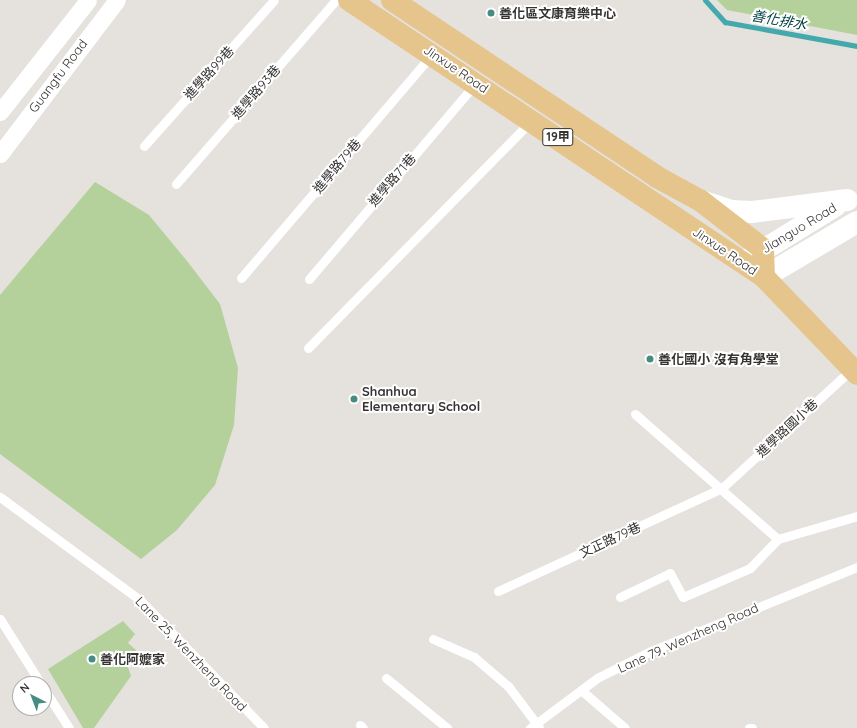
<!DOCTYPE html>
<html>
<head>
<meta charset="utf-8">
<style>
  body { margin:0 }
  #map { position:relative; width:857px; height:728px; overflow:hidden; background:#e5e1dd; font-family:Quicksand,"Noto Sans TC",sans-serif }
  div>[style] { position:absolute }
  [style*='--x'] { left:calc(var(--x)*1px); top:calc(var(--y)*1px); width:calc(var(--w)*1px); rotate:calc(var(--a)*1deg) }
  .green>* { inset:0; background:#b4d19b }
  .stream>* { height:5px; margin:-2.5px; padding:0 2.5px; transform-origin:2.5px; border-radius:2.5px; background:#43a9ad }
  .lane>* { height:9px; margin:-4.5px; padding:0 4.5px; transform-origin:4.5px; border-radius:4.5px; background:#fff }
  .street>* { height:17px; margin:-8.5px; padding:0 8.5px; transform-origin:8.5px; border-radius:8.5px; background:#fff }
  .secondary>* { height:22px; margin:-11px; padding:0 11px; transform-origin:11px; border-radius:11px; background:#fff }
  .primary>* { height:22px; margin:-11px; padding:0 11px; transform-origin:11px; border-radius:11px; background:#e6c58c }
  .dots>* { width:11px; height:11px; translate:-50% -50%; box-sizing:border-box; border:2px solid #fff; border-radius:50% }
  span { translate:-50% -50%; white-space:nowrap; text-align:center; line-height:1.15; -webkit-text-stroke:4px #fff; paint-order:stroke }
  .shield-label span { padding:1px 3px; background:#fff; border:1px solid; border-radius:3px; -webkit-text-stroke-width:0 }
  .shield-label { font-size:12px; color:#343331; font-weight:700 }
  .poi-label { font-size:13px; color:#343331; font-weight:700 }
  .left { translate:0 -50%; text-align:left }
  .street-label { font-size:13px; color:#343331 }
  .water-label { font-size:14px; color:#004042; font-style:italic }
  .north { position:absolute; left:12px; top:676px; width:40px; height:40px; box-sizing:border-box; background:#fff; border:1px solid #aeadad; border-radius:50%; rotate:318deg; font-size:11px; font-weight:700; line-height:16px; text-align:center; color:#343331 }
  .north::after { content:''; display:block; margin:auto; width:14px; height:18px; background:#468c83; clip-path:polygon(50% 0,100% 100%,50% 72%,0 100%) }
</style>
</head>
<body>
<div id="map">
  <div class="green">
    <div style="clip-path:polygon(717px 0,857px 0,857px 35px,727px 10px)"></div>
    <div style="clip-path:polygon(95px 182px,149px 215px,187px 261px,220px 304px,238px 368px,234px 425px,215px 485px,177px 530px,141px 559px,0 454px,0 295px)"></div>
    <div style="clip-path:polygon(123px 621px,135px 634px,128px 643px,136px 650px,127px 664px,131px 676px,94px 728px,83px 728px,48px 669px)"></div>
  </div>
  <div class="stream">
    <div style="--x:705;--y:0;--w:30;--a:48"></div>
    <div style="--x:725;--y:22;--w:134;--a:10.3"></div>
  </div>
  <div class="lane">
    <div style="--x:144;--y:146;--w:195;--a:-48.3"></div>
    <div style="--x:176;--y:184;--w:244;--a:-49"></div>
    <div style="--x:241;--y:278;--w:294;--a:-49.5"></div>
    <div style="--x:309;--y:279;--w:256;--a:-49.6"></div>
    <div style="--x:308;--y:348;--w:318;--a:-45.5"></div>
    <div style="--x:635;--y:414;--w:190;--a:41.2"></div>
    <div style="--x:778;--y:539;--w:82;--a:-16.2"></div>
    <div style="--x:0;--y:497;--w:174;--a:36.3"></div>
    <div style="--x:140;--y:600;--w:178;--a:45.9"></div>
    <div style="--x:498;--y:591;--w:247;--a:-24.7"></div>
    <div style="--x:722;--y:488;--w:176;--a:-42.5"></div>
    <div style="--x:620;--y:597;--w:55;--a:-25.6"></div>
    <div style="--x:670;--y:573;--w:27;--a:62"></div>
    <div style="--x:683;--y:597;--w:73;--a:-23.4"></div>
    <div style="--x:750;--y:568;--w:40;--a:-46"></div>
    <div style="--x:0;--y:619;--w:77;--a:57.8"></div>
    <div style="--x:433;--y:639;--w:45;--a:23.7"></div>
    <div style="--x:474;--y:657;--w:45;--a:40.5"></div>
    <div style="--x:508;--y:686;--w:51;--a:52.9"></div>
    <div style="--x:386;--y:678;--w:79;--a:39.3"></div>
    <div style="--x:44;--y:689;--w:46;--a:57.3"></div>
    <div style="--x:581;--y:690;--w:58;--a:40.8"></div>
    <div style="--x:360;--y:725;--w:4;--a:45"></div>
    <div style="--x:530;--y:728;--w:84;--a:-36.7"></div>
    <div style="--x:597;--y:678;--w:60;--a:-26.6"></div>
    <div style="--x:651;--y:651;--w:222;--a:-22.2"></div>
    <div style="--x:749;--y:728;--w:3;--a:0"></div>
  </div>
  <div class="street">
    <div style="--x:0;--y:112;--w:142;--a:-51.8"></div>
    <div style="--x:0;--y:154;--w:193;--a:-52.8"></div>
  </div>
  <div class="secondary">
    <div style="--x:704;--y:202;--w:28;--a:18"></div>
    <div style="--x:731;--y:211;--w:21;--a:3"></div>
    <div style="--x:752;--y:212;--w:96;--a:-7.2"></div>
    <div style="--x:747;--y:260;--w:103;--a:-31.5"></div>
    <div style="--x:764;--y:277;--w:108;--a:-30.6"></div>
  </div>
  <div class="primary">
    <div style="--x:349;--y:0;--w:499;--a:33.7"></div>
    <div style="--x:764;--y:277;--w:134;--a:46.2"></div>
    <div style="--x:392;--y:0;--w:319;--a:33.7"></div>
    <div style="--x:657;--y:177;--w:50;--a:28.6"></div>
    <div style="--x:701;--y:201;--w:78;--a:37.7"></div>
    <div style="--x:763;--y:249;--w:28;--a:88"></div>
  </div>
  <div class="dots">
    <div style="left:491px;top:13px;background:#468c83"></div>
    <div style="left:650px;top:359px;background:#468c83"></div>
    <div style="left:354px;top:399px;background:#468c83"></div>
    <div style="left:92px;top:659px;background:#468c83"></div>
  </div>
  <div class="shield-label">
    <span style="left:558px;top:137px">19甲</span>
  </div>
  <div class="poi-label">
    <span class="left" style="left:499px;top:13px">善化區文康育樂中心</span>
    <span class="left" style="left:658px;top:359px">善化國小 沒有角學堂</span>
    <span class="left" style="left:362px;top:399px">Shanhua<br>Elementary School</span>
    <span class="left" style="left:100px;top:659px">善化阿嬤家</span>
  </div>
  <div class="street-label">
    <span style="left:456px;top:69px;rotate:34deg">Jinxue Road</span>
    <span style="left:209px;top:73px;rotate:-48deg">進學路99巷</span>
    <span style="left:58px;top:76px;rotate:-53deg">Guangfu Road</span>
    <span style="left:256px;top:92px;rotate:-49deg">進學路93巷</span>
    <span style="left:337px;top:166px;rotate:-50deg">進學路79巷</span>
    <span style="left:392px;top:180px;rotate:-49deg">進學路71巷</span>
    <span style="left:799px;top:228px;rotate:-31deg">Jianguo Road</span>
    <span style="left:725px;top:251px;rotate:34deg">Jinxue Road</span>
    <span style="left:787px;top:428px;rotate:-43deg">進學路國小巷</span>
    <span style="left:610px;top:540px;rotate:-25deg">文正路79巷</span>
    <span style="left:688px;top:638px;rotate:-24deg">Lane 79, Wenzheng Road</span>
    <span style="left:191px;top:654px;rotate:46deg">Lane 25, Wenzheng Road</span>
  </div>
  <div class="water-label">
    <span style="left:779px;top:20px;rotate:10deg">善化排水</span>
  </div>
  <div class="north">N</div>
</div>
</body>
</html>
